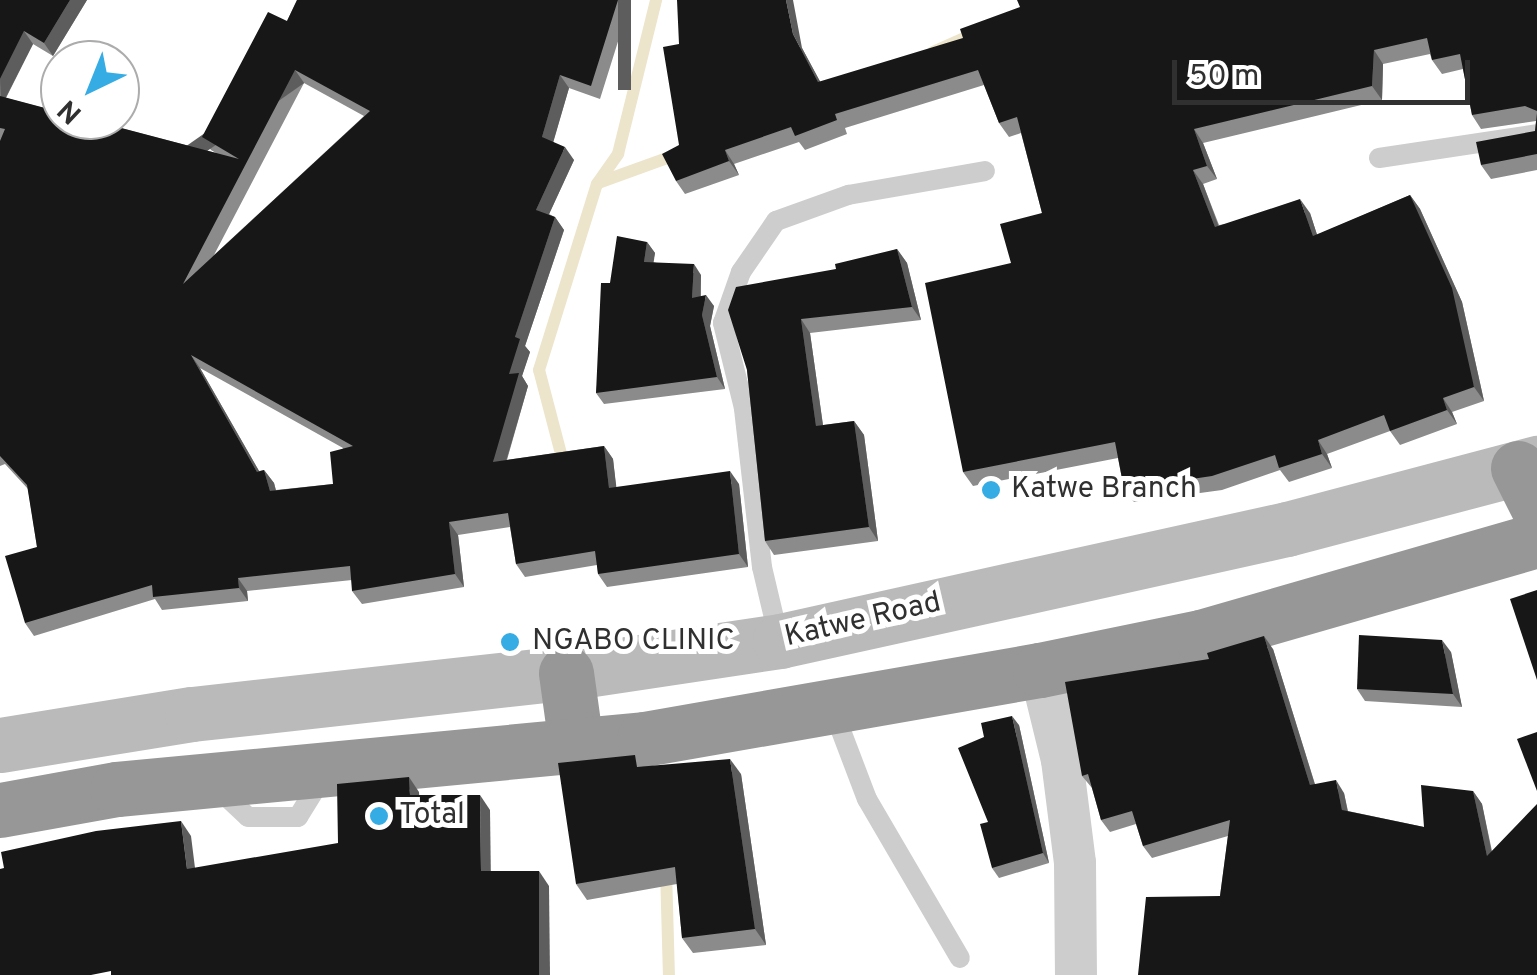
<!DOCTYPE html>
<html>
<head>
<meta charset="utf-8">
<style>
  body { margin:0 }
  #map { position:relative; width:1537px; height:975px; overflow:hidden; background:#fff; font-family:Overpass,sans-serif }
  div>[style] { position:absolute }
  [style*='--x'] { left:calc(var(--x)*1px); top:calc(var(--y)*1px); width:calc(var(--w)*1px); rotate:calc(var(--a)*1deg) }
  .stream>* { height:12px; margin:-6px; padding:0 6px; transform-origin:6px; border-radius:6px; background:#ece5cb }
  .lane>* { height:20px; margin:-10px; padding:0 10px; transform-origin:10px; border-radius:10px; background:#cdcdcd }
  .street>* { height:42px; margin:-21px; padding:0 21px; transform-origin:21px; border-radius:21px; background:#cdcdcd }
  .secondary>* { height:55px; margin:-27.5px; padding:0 27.5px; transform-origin:27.5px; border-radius:27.5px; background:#bababa }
  .highway>* { height:55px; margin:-27.5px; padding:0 27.5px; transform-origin:27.5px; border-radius:27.5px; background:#979797 }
  .wall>* { inset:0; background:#8b8b8b }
  .shaded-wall>* { inset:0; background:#5d5d5d; transform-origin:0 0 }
  .building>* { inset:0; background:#171717 }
  .dots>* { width:28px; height:28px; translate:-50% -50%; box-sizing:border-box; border:5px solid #fff; border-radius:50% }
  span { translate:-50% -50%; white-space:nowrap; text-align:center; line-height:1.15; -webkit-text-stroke:10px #fff; paint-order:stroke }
  .poi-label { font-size:30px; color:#303030 }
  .left { translate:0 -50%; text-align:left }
  .street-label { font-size:30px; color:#303030 }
  .north { position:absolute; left:40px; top:40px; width:100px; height:100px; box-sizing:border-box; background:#fff; border:2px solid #acacac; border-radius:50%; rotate:223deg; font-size:28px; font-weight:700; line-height:40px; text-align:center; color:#303030 }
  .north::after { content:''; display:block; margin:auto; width:35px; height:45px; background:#36ace4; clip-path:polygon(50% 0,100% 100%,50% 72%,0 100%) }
  .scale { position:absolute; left:1172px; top:60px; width:298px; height:45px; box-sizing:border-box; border:5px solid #303030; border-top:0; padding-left:12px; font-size:30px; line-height:35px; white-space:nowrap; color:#303030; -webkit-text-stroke:8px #fff; paint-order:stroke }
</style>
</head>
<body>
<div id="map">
  <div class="stream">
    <div style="--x:933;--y:52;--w:49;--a:-24"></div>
    <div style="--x:598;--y:183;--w:85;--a:-19.9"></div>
    <div style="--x:565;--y:469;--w:102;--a:-104.7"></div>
    <div style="--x:539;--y:370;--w:195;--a:-72.7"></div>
    <div style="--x:597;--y:184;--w:37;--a:-55"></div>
    <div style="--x:618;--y:154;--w:159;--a:-76.1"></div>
    <div style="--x:666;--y:870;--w:105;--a:88.4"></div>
  </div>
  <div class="lane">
    <div style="--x:1379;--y:158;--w:160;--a:-8.6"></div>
    <div style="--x:779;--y:639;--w:74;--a:-103.3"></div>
    <div style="--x:762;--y:567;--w:160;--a:-96.5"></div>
    <div style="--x:744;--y:408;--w:88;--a:-103.9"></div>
    <div style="--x:723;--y:323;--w:54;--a:-70.6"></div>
    <div style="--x:741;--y:272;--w:62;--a:-55.5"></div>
    <div style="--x:776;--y:221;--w:77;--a:-19.9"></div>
    <div style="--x:848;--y:195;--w:139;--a:-9.9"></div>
    <div style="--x:832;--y:707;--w:98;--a:69.2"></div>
    <div style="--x:867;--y:799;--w:184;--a:59.7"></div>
    <div style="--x:215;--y:786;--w:45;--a:43.2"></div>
    <div style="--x:248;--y:817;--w:50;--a:0"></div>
    <div style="--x:298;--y:817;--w:49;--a:-58.2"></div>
  </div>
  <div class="street">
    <div style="--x:1040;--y:670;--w:93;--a:76.3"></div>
    <div style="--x:1062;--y:760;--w:104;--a:82.8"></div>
    <div style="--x:1075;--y:863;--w:112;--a:89.5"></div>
  </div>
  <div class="secondary">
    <div style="--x:0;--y:745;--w:194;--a:-9.2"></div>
    <div style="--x:192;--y:714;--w:376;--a:-6.3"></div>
    <div style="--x:566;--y:673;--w:216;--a:-8.5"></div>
    <div style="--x:780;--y:641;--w:519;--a:-12.46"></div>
    <div style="--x:1287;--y:529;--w:259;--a:-14.8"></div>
  </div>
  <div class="highway">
    <div style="--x:1518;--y:468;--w:42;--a:63.4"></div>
    <div style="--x:566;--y:673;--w:73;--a:82.1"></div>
    <div style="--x:0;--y:810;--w:119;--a:-10.2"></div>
    <div style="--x:117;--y:789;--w:529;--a:-5.42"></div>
    <div style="--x:644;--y:739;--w:402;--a:-9.9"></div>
    <div style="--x:1040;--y:670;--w:164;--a:-11.6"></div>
    <div style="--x:1201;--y:637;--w:350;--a:-16.1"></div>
  </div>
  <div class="wall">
    <div style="clip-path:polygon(evenodd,0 0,87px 0,53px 56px,33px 44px,6px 98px,216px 153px,211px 150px,202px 137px,287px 21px,297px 0,631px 0,600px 99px,569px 88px,553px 142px,574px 160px,549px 214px,555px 217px,564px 230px,525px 346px,530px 352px,522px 376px,528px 386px,507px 460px,604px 446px,613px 459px,616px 487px,739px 484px,748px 567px,607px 587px,598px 574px,597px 565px,525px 577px,516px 564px,510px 527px,458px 535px,464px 587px,362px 604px,352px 591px,352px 580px,247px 591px,248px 601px,162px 610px,155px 599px,34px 636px,25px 623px,37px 547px,28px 489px,5px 464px,0 466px,0 0,304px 83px,364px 116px,214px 255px,304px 83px,0 0,200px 368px,343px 448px,333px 484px,276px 490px,274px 483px,264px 470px,259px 471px,200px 368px)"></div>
    <div style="clip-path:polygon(1537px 0,1537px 170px,1491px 179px,1481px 165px,1535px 131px,1536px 121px,1481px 129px,1472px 115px,1463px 69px,1442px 74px,1432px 60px,1430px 54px,1383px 64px,1382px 100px,1203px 143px,1217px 179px,1203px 184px,1219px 225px,1310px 213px,1317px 235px,1410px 195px,1420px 209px,1462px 302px,1484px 401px,1452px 412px,1457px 424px,1400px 445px,1390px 431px,1327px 454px,1332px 468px,1289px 482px,1280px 470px,1222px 490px,1134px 502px,1124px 489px,1118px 458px,973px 486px,963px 472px,1011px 263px,1042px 213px,1021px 133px,1009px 137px,999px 123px,984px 85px,845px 128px,847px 134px,805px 150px,799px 142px,734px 164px,739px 175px,685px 194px,676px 181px,679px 145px,679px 44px,802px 48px,820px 82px)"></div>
    <div style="clip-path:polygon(647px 242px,655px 253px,653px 262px,701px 275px,701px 296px,714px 306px,710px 326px,725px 389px,604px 404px,596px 393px,610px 283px)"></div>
    <div style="clip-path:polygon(897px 249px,907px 263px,921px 320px,810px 333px,823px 425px,854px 421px,864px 435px,878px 541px,774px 555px,765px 541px,747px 370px,836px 269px)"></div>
    <div style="clip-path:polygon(1273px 649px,1315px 784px,1344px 793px,1348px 811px,1424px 827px,1473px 791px,1482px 804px,1492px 851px,1537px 975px,1220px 896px,1228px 836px,1152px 858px,1143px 846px,1136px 824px,1110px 832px,1101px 820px,1092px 788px,1082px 776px,1209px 659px)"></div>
    <div style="clip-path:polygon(1451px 652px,1462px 707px,1365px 701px,1357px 689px)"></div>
    <div style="clip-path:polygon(1019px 725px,1049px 863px,999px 878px,992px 868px)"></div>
    <div style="clip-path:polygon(643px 766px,741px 774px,766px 945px,693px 953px,682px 938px,677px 884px,587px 900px,576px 884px)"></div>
  </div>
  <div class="shaded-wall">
    <div style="clip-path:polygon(70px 0,87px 0,53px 56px,44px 43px)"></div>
    <div style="left:618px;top:0;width:13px;height:90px"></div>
    <div style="clip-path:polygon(786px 0,793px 0,802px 48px,828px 96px,818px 82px,793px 34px)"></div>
    <div style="clip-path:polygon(24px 31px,33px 44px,1px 107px,0 79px)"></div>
    <div style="clip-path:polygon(1374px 50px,1383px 64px,1382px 100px,1372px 86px)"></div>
    <div style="left:295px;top:70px;width:16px;height:242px;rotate:55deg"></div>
    <div style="clip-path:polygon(560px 75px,569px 88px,551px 150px,542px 137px)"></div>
    <div style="clip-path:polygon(1194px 129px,1203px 143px,1217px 179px,1207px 166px)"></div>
    <div style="clip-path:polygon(565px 147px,574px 160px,545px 223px,536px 210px)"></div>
    <div style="clip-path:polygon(725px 150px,734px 164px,739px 175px,729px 161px)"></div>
    <div style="clip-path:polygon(1193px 170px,1203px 184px,1224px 241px,1215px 227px)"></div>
    <div style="clip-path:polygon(1410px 195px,1420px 209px,1462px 302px,1484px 401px,1474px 387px)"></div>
    <div style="clip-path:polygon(1300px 199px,1310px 213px,1322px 250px,1313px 236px)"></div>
    <div style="clip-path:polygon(555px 217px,564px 230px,525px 346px,530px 352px,522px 376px,528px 386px,502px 475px,493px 462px,515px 337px)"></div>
    <div style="clip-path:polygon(647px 242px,655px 253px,652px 273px,644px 262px)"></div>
    <div style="clip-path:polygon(897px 249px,907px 263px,921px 320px,912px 307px)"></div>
    <div style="clip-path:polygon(694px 264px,701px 275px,700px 309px,692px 298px)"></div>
    <div style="clip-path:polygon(706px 295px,714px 306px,710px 326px,725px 389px,717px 377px,702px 315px)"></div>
    <div style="clip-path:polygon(801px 319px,810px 333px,825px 440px,816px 426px)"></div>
    <div style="clip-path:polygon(191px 355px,200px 368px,267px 485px,257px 472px)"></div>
    <div style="clip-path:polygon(1443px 398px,1452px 412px,1457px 424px,1447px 410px)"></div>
    <div style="clip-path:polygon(854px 421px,864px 435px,878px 541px,869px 527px)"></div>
    <div style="clip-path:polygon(1318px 440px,1327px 454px,1332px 468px,1322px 454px)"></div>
    <div style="clip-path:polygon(604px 446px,613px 459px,618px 501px,609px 488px)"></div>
    <div style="clip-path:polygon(264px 470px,274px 483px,279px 504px,270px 491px)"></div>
    <div style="clip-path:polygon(730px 471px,739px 484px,748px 567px,739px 554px)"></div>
    <div style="clip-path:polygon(449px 522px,458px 535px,464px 587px,455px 574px)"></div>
    <div style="clip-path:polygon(238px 578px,247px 591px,248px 601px,239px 588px)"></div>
    <div style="clip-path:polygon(1264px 636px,1273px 649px,1319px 798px,1310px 785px)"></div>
    <div style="clip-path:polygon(1442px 640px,1451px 652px,1462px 707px,1453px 694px)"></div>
    <div style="clip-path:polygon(1012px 716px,1019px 725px,1049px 863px,1043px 853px)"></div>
    <div style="clip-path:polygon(730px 759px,741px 774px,766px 945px,755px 929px)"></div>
    <div style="clip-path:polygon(409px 777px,419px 792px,420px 809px,410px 795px)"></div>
    <div style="clip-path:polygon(1336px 780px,1344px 793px,1350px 823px,1342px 810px)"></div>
    <div style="clip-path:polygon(1473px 791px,1482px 804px,1495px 869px,1487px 856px)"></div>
    <div style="clip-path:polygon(480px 795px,490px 810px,491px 886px,481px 871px)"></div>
    <div style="clip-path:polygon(181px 821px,191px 836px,197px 884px,187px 869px)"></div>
    <div style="clip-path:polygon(539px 871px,549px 886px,550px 975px,539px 975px)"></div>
  </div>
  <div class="building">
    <div style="clip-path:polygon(0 0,70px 0,44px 43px,24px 31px,0 79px)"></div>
    <div style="clip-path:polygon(evenodd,297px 0,618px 0,591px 86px,560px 75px,542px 137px,565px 147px,536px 210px,555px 217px,515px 337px,520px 339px,509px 374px,519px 373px,493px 462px,604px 446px,609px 488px,730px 471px,739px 554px,598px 574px,595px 551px,516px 564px,508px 513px,449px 522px,455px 574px,352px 591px,350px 566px,238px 578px,239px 588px,153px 597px,152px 585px,25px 623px,5px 556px,37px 547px,27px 485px,0 456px,0 141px,5px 129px,0 128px,0 96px,60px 112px,60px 120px,91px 120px,239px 159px,202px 137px,268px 12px,287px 21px,297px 0,295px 70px,370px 111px,183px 284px,295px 70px,297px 0,191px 355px,353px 446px,330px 452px,333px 484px,270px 491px,264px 470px,257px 472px,191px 355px)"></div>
    <div style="clip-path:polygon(677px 0,786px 0,793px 34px,818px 82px,963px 38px,960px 29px,1020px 7px,1017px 0,1537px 0,1537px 111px,1525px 106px,1472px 115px,1460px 54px,1432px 60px,1427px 38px,1374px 50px,1372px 86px,1194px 129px,1207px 166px,1193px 170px,1215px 227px,1300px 199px,1313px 236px,1410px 195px,1452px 288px,1474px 387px,1443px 398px,1447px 410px,1390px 431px,1384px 415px,1318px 440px,1322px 454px,1279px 468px,1275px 455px,1212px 476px,1124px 489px,1115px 442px,963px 472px,925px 283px,1011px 263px,1000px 224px,1042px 213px,1017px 117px,999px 123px,978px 70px,835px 114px,837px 120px,795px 136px,791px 127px,725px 150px,729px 161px,676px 181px,662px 154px,679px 145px,663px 47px,679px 44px)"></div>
    <div style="clip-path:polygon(1537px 113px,1537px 154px,1481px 165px,1476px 142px,1535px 131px)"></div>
    <div style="clip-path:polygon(617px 236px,647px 242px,644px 262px,694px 264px,692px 298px,706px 295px,702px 315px,717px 377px,596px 393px,601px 283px,610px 283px)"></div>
    <div style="clip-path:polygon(897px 249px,912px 307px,801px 319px,816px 426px,854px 421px,869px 527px,765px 541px,747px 370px,728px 310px,736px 287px,836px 269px,835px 264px)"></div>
    <div style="clip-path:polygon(1537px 590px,1537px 680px,1510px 599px)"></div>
    <div style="clip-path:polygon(1359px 635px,1442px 640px,1453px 694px,1357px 689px)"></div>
    <div style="clip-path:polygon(1264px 636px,1310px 785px,1336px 780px,1342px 810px,1424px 827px,1421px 785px,1473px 791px,1487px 856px,1537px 804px,1537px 975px,1138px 975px,1146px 897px,1220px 896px,1230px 820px,1143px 846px,1132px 811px,1101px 820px,1088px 774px,1082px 776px,1065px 682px,1209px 659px,1207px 653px)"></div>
    <div style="clip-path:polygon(1012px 716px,1043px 853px,992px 868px,980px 824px,988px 822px,958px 748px,984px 737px,981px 723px)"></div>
    <div style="clip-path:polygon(1537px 732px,1537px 791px,1517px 739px)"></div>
    <div style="clip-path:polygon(635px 755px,637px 767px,730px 759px,755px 929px,682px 938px,675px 867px,576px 884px,558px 763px)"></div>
    <div style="clip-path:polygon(409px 777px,410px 795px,480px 795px,481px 871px,539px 871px,539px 975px,111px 975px,111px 971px,91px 975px,0 975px,0 869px,4px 868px,1px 852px,96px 831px,181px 821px,187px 869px,338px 843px,337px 784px)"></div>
  </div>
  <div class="dots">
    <div style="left:991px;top:490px;background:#36ace4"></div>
    <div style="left:510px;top:642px;background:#36ace4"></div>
    <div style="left:379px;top:816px;background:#36ace4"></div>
  </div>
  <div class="poi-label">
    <span class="left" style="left:1011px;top:490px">Katwe Branch</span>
    <span class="left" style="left:532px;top:642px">NGABO CLINIC</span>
    <span class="left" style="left:399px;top:816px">Total</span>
  </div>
  <div class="street-label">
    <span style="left:863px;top:621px;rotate:-13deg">Katwe Road</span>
  </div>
  <div class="north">N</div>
  <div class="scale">50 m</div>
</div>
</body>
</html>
